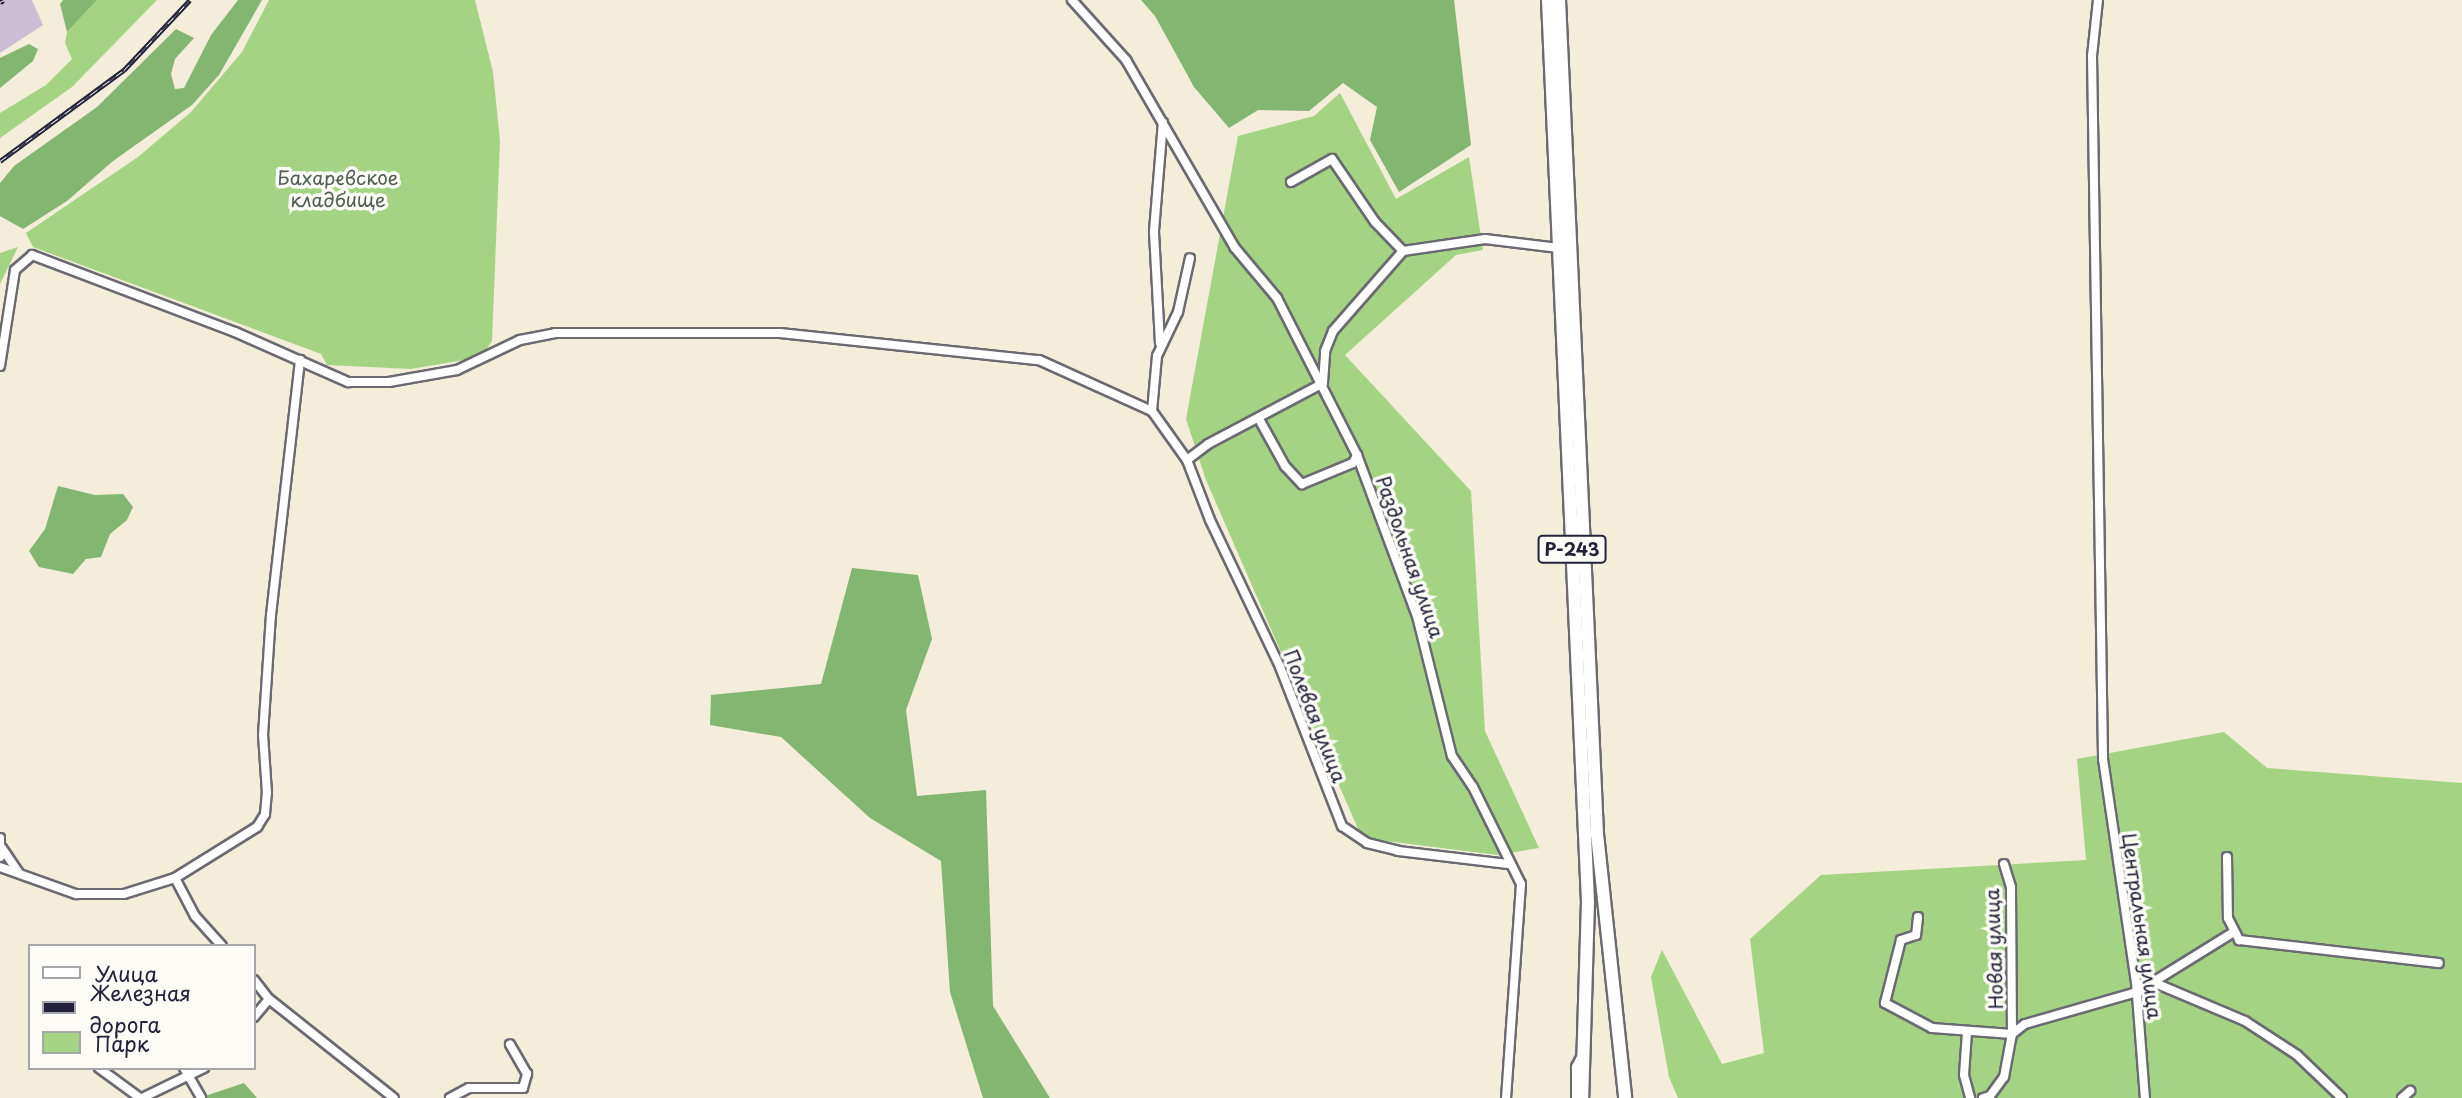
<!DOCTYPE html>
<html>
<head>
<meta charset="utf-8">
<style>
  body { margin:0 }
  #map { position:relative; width:2462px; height:1098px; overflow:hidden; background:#f3edd9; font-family:"Playpen Sans",sans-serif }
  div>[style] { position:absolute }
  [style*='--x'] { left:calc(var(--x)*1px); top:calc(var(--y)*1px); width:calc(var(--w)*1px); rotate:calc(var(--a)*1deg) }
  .industrial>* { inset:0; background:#ccbed4 }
  .green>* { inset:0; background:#a4d483 }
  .forest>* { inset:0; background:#83b671 }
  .roads { filter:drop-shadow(2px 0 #6b6972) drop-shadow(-2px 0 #6b6972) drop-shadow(0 2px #6b6972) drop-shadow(0 -2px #6b6972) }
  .minor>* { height:8px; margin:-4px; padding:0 4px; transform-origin:4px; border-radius:4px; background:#fff }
  .trunk>* { height:12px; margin:-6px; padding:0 6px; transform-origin:6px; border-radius:6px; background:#fff }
  .rail>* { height:5px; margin-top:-2.5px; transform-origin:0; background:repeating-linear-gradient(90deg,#fdfcf7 0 8px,#22223b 0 16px); box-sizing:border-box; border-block:2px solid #22223b }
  span { translate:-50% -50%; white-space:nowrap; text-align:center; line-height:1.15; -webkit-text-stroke:7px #fdfcf7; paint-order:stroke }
  .shield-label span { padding:2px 5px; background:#fdfcf7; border:2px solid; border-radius:5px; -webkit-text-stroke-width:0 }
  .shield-label { font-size:18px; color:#22223b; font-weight:700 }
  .park-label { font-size:19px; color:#506054 }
  .street-label { font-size:19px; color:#22223b }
  .legend { position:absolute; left:28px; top:944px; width:228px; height:126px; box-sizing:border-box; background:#fdfcf7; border:2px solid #a5a5ac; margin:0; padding:9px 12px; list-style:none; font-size:21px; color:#22223b }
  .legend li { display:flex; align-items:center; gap:14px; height:35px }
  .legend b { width:35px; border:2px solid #a5a5ac }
</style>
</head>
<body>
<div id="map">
  <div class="industrial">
    <div style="clip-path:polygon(0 0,32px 0,43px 25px,0 53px)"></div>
  </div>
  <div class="green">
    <div style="clip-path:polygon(97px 0,157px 0,72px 87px,0 138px,0 113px,46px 85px,72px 59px,65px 43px,67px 32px)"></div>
    <div style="clip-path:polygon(269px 0,475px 0,493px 72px,500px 141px,492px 341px,481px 357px,411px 369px,327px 365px,321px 354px,33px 247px,26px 233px,138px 157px,191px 112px,242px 52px)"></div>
    <div style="clip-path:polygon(1340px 93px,1396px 199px,1469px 157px,1483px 250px,1456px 255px,1345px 355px,1471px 491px,1485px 731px,1539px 848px,1497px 855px,1362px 838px,1206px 480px,1186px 419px,1238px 136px,1314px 116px)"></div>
    <div style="clip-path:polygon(18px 247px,0 284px,0 253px)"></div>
    <div style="clip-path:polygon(2224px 732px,2267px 768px,2462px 783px,2462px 1098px,1678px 1098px,1669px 1077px,1651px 977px,1662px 950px,1722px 1064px,1764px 1053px,1750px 939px,1821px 875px,2086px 860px,2077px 759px)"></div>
  </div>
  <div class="forest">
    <div style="clip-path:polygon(63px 0,97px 0,67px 32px,60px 4px)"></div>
    <div style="clip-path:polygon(238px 0,262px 0,219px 75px,192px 105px,113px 161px,67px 201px,23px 229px,0 216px,0 183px,14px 166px,97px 107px,176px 29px,194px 38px,175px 59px,171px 74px,175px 89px,184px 88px,211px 35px)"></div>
    <div style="clip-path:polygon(1141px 0,1454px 0,1471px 145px,1399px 192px,1370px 140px,1377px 107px,1343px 83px,1309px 111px,1258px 110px,1229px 128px,1194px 87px,1155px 16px)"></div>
    <div style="clip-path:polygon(29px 44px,38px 49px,33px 61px,0 88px,0 58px)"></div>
    <div style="clip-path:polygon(58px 486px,95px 495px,123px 494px,133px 507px,127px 520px,110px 534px,101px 557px,86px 559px,73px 574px,39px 567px,29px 551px,45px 529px)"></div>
    <div style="clip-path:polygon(852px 568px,918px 575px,932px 639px,906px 710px,917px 796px,986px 790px,993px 1006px,1050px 1098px,983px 1098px,950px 992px,941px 861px,870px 818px,781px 737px,710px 725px,711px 695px,821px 684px)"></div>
    <div style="clip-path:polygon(244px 1083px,257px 1098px,199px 1098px)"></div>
  </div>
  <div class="roads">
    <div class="minor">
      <div style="--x:1072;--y:0;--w:81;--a:48"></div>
      <div style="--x:1126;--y:60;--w:217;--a:59.9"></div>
      <div style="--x:1235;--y:248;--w:65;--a:50"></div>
      <div style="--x:1277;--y:298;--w:176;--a:63"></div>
      <div style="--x:1357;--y:455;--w:172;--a:69.6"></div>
      <div style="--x:1417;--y:616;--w:144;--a:76"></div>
      <div style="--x:1452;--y:756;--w:37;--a:56"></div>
      <div style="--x:1473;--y:787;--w:108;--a:63.7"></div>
      <div style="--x:1521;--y:884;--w:215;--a:94"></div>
      <div style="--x:2098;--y:0;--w:56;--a:96.1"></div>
      <div style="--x:2092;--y:56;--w:703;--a:89.1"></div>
      <div style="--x:2103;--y:759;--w:225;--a:81.6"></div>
      <div style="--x:2136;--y:982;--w:116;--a:85.6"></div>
      <div style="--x:1291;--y:182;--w:47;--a:-29.3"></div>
      <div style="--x:1332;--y:159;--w:76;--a:55.7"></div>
      <div style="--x:1375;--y:222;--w:40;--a:46"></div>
      <div style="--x:1160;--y:343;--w:112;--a:-93.1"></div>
      <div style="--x:1154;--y:231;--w:109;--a:-85.3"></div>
      <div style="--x:0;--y:366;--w:97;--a:-81.1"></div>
      <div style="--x:15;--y:270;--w:23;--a:-41"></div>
      <div style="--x:32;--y:255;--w:217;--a:20.8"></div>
      <div style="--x:235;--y:332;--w:124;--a:23.9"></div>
      <div style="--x:348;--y:382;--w:41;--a:0"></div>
      <div style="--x:389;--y:382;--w:69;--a:-10"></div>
      <div style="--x:457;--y:370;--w:70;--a:-25.5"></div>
      <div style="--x:520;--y:340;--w:36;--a:-11"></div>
      <div style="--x:555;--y:333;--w:225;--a:0"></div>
      <div style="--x:780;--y:333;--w:260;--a:6"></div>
      <div style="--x:1039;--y:360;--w:124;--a:24.3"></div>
      <div style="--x:1152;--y:411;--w:60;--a:54.5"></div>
      <div style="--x:1187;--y:460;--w:64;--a:69"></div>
      <div style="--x:1210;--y:520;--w:163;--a:64.5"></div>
      <div style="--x:1280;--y:667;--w:171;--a:68.7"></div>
      <div style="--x:1342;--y:826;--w:30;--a:34"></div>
      <div style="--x:1367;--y:843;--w:32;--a:14"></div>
      <div style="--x:1398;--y:851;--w:111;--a:6.7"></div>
      <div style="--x:1323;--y:383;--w:32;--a:-86"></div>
      <div style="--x:1325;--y:351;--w:22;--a:-68"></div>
      <div style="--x:1333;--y:331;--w:106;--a:-48.8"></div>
      <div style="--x:1403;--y:251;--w:83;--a:-8.3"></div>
      <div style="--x:1485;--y:239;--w:74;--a:7"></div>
      <div style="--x:1152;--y:411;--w:55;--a:-84.8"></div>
      <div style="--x:1157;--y:356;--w:49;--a:-64.5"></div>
      <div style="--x:1178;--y:312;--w:55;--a:-77.5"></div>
      <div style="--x:1259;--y:419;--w:54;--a:61"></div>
      <div style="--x:1285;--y:466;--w:25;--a:47"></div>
      <div style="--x:1302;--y:484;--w:55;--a:-22.4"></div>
      <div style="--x:1353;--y:463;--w:9;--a:-63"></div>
      <div style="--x:1187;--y:460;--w:26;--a:-37"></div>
      <div style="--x:1208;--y:444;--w:130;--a:-27.9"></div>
      <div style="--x:0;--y:838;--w:19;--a:90"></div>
      <div style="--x:2;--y:848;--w:29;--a:56"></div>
      <div style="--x:2227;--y:857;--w:61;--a:89.1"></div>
      <div style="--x:2228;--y:918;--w:25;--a:63"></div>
      <div style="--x:2239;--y:940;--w:201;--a:6.6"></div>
      <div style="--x:0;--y:867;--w:81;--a:19.6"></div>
      <div style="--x:76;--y:894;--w:48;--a:0"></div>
      <div style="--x:124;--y:894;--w:53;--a:-17.4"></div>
      <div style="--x:175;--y:878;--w:97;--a:-31.9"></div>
      <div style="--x:257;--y:827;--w:15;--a:-58"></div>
      <div style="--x:265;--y:814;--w:21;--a:-85"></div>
      <div style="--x:267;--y:793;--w:58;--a:-93.9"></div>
      <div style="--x:263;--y:735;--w:120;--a:-86.2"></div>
      <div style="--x:271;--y:615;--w:257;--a:-83.5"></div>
      <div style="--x:175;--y:878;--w:43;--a:62.2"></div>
      <div style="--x:195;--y:916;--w:40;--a:48"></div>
      <div style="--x:1918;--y:917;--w:18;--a:96"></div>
      <div style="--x:1916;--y:935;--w:16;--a:162"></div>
      <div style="--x:1901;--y:940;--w:65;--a:104.3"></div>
      <div style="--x:1885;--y:1003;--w:53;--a:28"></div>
      <div style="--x:1932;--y:1028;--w:80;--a:4.3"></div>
      <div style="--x:2012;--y:1034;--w:147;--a:-90.4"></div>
      <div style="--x:2011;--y:887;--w:24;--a:-107"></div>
      <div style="--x:254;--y:980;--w:24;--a:52"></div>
      <div style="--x:269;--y:999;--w:159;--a:38.4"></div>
      <div style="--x:2155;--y:983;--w:98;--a:22.9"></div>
      <div style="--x:2245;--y:1021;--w:62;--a:33.2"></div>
      <div style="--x:2297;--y:1055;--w:62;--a:43.7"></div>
      <div style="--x:254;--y:1017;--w:23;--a:-50"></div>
      <div style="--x:1967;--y:1032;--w:43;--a:94"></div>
      <div style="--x:1964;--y:1075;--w:24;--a:75"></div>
      <div style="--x:99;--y:1068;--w:51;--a:36.2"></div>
      <div style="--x:184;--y:1068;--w:34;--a:60"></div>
      <div style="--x:142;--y:1098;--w:69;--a:-25.8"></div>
      <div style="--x:450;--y:1098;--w:21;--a:-28"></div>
      <div style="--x:469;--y:1088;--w:54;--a:0"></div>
      <div style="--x:523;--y:1088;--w:15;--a:-74"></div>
      <div style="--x:527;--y:1074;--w:34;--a:-120"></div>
      <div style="--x:1576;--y:1098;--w:31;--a:-90"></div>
      <div style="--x:1576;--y:1067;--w:11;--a:-63"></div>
      <div style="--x:1983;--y:1098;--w:7;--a:-16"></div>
      <div style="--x:1990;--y:1096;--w:24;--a:-54"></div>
      <div style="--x:2004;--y:1077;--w:44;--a:-79.5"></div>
      <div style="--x:2012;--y:1034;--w:16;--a:-38"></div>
      <div style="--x:2025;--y:1024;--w:116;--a:-15.9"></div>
      <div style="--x:2137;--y:992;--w:112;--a:-31.8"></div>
      <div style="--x:2402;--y:1098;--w:11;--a:-41"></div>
    </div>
    <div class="trunk">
      <div style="--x:1548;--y:0;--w:902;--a:87.46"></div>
      <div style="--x:1588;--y:901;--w:197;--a:91.7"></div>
      <div style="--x:1559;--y:0;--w:835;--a:87.39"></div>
      <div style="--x:1597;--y:834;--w:265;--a:83.9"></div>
    </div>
  </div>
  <div class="rail">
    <div style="--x:0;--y:2;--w:4;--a:-27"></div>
    <div style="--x:0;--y:161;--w:154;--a:-36.3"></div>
    <div style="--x:124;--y:70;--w:96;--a:-46.7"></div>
  </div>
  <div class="shield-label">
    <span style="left:1572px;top:549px">Р-243</span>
  </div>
  <div class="park-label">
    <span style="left:338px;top:189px">Бахаревское<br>кладбище</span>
  </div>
  <div class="street-label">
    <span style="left:1410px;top:557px;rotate:71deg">Раздольная улица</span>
    <span style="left:1315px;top:716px;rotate:69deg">Полевая улица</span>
    <span style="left:2142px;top:926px;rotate:82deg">Центральная улица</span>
    <span style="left:1994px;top:949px;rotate:-92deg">Новая улица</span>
  </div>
  <ul class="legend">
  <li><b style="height:9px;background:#fff"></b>Улица</li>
  <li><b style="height:9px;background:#22223b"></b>Железная дорога</li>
  <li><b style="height:19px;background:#a4d483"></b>Парк</li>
  </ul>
</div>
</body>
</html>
